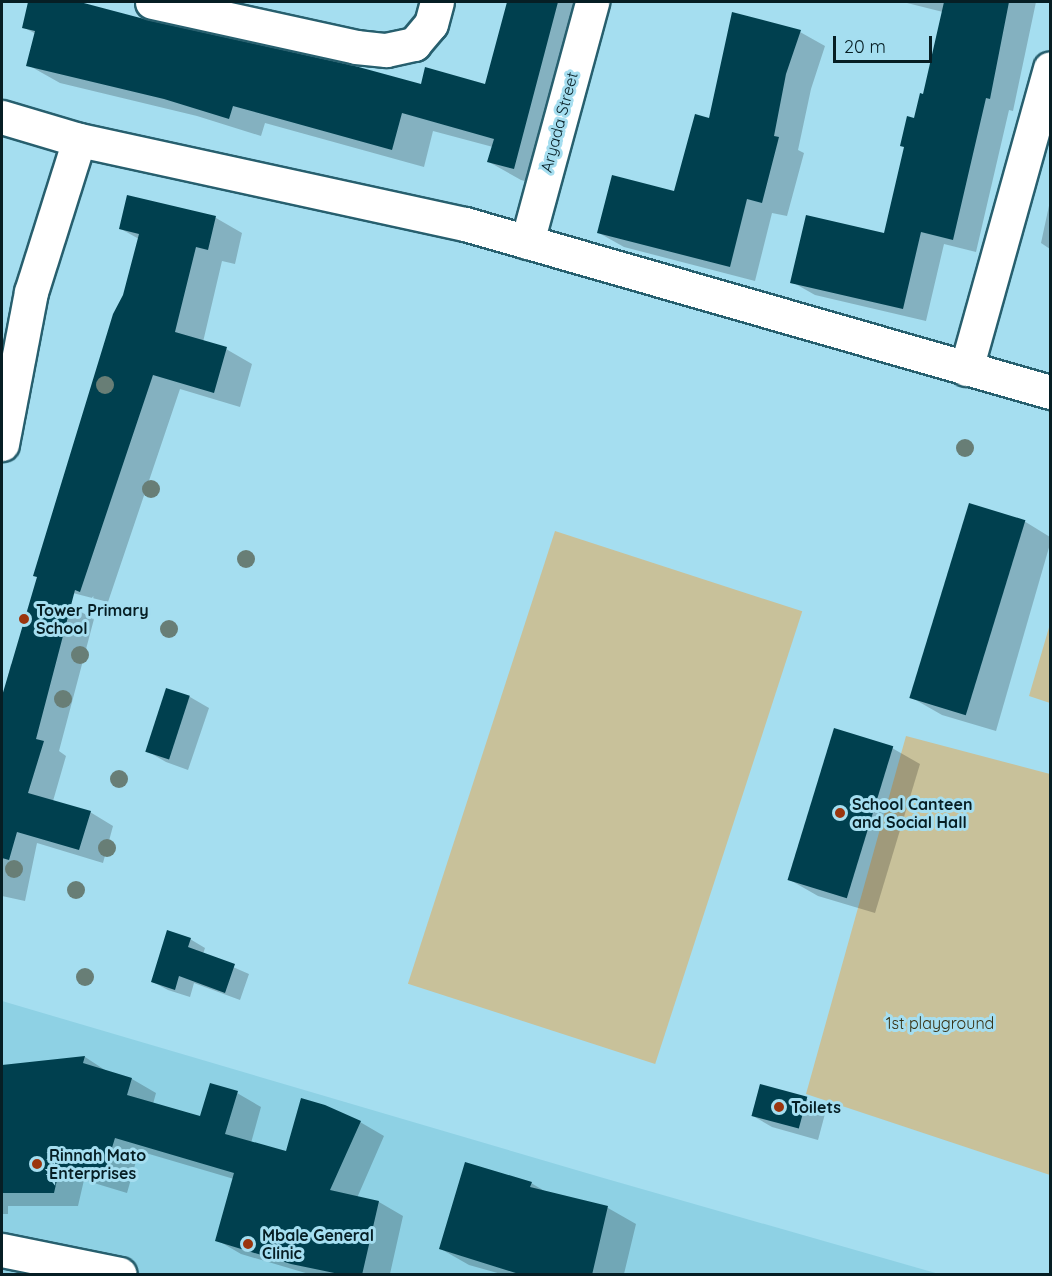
<!DOCTYPE html>
<html>
<head>
<meta charset="utf-8">
<style>
  body { margin:0 }
  #map { position:relative; width:1052px; height:1276px; overflow:hidden; background:#a5def0; font-family:Quicksand,sans-serif }
  div>[style] { position:absolute }
  [style*='--x'] { left:calc(var(--x)*1px); top:calc(var(--y)*1px); width:calc(var(--w)*1px); rotate:calc(var(--a)*1deg) }
  .built>* { inset:0; background:#8ed1e4 }
  .green>* { inset:0; background:#c8c19a; transform-origin:0 0 }
  .shadow>* { inset:0; background:#0003 }
  .building>* { inset:0; background:#00404f; transform-origin:0 0 }
  .roads { filter:drop-shadow(2px 0 #275f6e) drop-shadow(-2px 0 #275f6e) drop-shadow(0 2px #275f6e) drop-shadow(0 -2px #275f6e) }
  .minor>* { height:33px; margin:-16.5px; padding:0 16.5px; transform-origin:16.5px; border-radius:16.5px; background:#fff }
  .major>* { height:33px; margin:-16.5px; padding:0 16.5px; transform-origin:16.5px; border-radius:16.5px; background:#fff }
  .trees>* { width:18px; height:18px; margin:-9px; border-radius:50%; background:#687e76 }
  .dots>* { width:16px; height:16px; translate:-50% -50%; box-sizing:border-box; border:3px solid #a5def0; border-radius:50% }
  span { translate:-50% -50%; white-space:nowrap; text-align:center; line-height:1.15; -webkit-text-stroke:6px #a5def0; paint-order:stroke }
  .street-label { font-size:16px; color:#061e24 }
  .poi-label { font-size:16px; color:#061e24; font-weight:700 }
  .left { translate:0 -50%; text-align:left }
  .park-label { font-size:16px; color:#363012 }
  .frame { position:absolute; inset:0; border:3px solid #061e24; pointer-events:none }
  .scale { position:absolute; left:833px; top:36px; width:99px; height:27px; box-sizing:border-box; border:3px solid #061e24; border-top:0; padding-left:8px; font-size:18px; line-height:21px; white-space:nowrap; color:#061e24; -webkit-text-stroke:4px #a5def0; paint-order:stroke }
</style>
</head>
<body>
<div id="map">
  <div class="built">
    <div style="clip-path:polygon(2px 1001px,600px 1177px,939px 1274px,2px 1274px)"></div>
  </div>
  <div class="green">
    <div style="left:555px;top:531px;width:260px;height:476px;rotate:18deg"></div>
    <div style="clip-path:polygon(1050px 624px,1050px 703px,1029px 696px)"></div>
    <div style="clip-path:polygon(906px 736px,1050px 774px,1050px 1175px,806px 1094px)"></div>
  </div>
  <div class="shadow">
    <div style="clip-path:polygon(30px 2px,71px 2px,422px 86px,487px 85px,509px 2px,595px 2px,546px 187px,521px 180px,489px 162px,493px 147px,433px 131px,424px 167px,265px 123px,261px 136px,197px 116px,60px 83px,28px 65px,36px 34px,23px 27px)"></div>
    <div style="clip-path:polygon(903px 2px,1036px 2px,1013px 111px,1009px 110px,976px 252px,944px 244px,926px 321px,815px 295px,792px 282px,885px 235px,924px 96px,943px 12px)"></div>
    <div style="clip-path:polygon(733px 14px,800px 32px,825px 46px,811px 89px,798px 150px,804px 153px,787px 216px,772px 213px,755px 281px,624px 247px,599px 233px,675px 193px,711px 120px)"></div>
    <div style="clip-path:polygon(128px 197px,216px 218px,242px 233px,235px 264px,222px 261px,203px 342px,226px 349px,252px 364px,240px 407px,180px 389px,108px 602px,61px 590px,124px 295px,139px 239px,121px 229px)"></div>
    <div style="clip-path:polygon(1050px 201px,1050px 249px,1041px 243px)"></div>
    <div style="clip-path:polygon(1024px 521px,1050px 537px,1050px 544px,996px 731px,942px 715px,914px 699px)"></div>
    <div style="clip-path:polygon(70px 606px,94px 619px,59px 751px,66px 756px,53px 801px,90px 812px,113px 826px,103px 863px,37px 843px,25px 901px,2px 896px,2px 702px,11px 664px,14px 665px)"></div>
    <div style="clip-path:polygon(167px 690px,190px 697px,209px 708px,188px 770px,166px 762px,147px 751px)"></div>
    <div style="clip-path:polygon(892px 748px,920px 764px,875px 913px,818px 896px,790px 880px)"></div>
    <div style="clip-path:polygon(190px 939px,205px 948px,203px 954px,249px 974px,240px 1000px,194px 983px,190px 997px,168px 990px,153px 982px)"></div>
    <div style="clip-path:polygon(85px 1057px,108px 1072px,132px 1079px,156px 1093px,153px 1104px,201px 1118px,237px 1093px,261px 1107px,251px 1143px,287px 1153px,360px 1122px,384px 1136px,357px 1198px,379px 1202px,403px 1216px,390px 1274px,309px 1274px,241px 1254px,217px 1240px,234px 1179px,139px 1151px,127px 1193px,84px 1180px,78px 1206px,8px 1206px,8px 1214px,2px 1214px,2px 1066px)"></div>
    <div style="clip-path:polygon(761px 1086px,807px 1099px,826px 1110px,818px 1140px,772px 1127px,753px 1116px)"></div>
    <div style="clip-path:polygon(531px 1183px,548px 1193px,608px 1208px,636px 1224px,624px 1274px,501px 1274px,469px 1265px,441px 1249px)"></div>
  </div>
  <div class="building">
    <div style="clip-path:polygon(28px 2px,80px 2px,148px 20px,355px 66px,421px 84px,425px 67px,485px 84px,507px 2px,558px 2px,514px 169px,487px 162px,494px 139px,402px 113px,392px 150px,233px 106px,229px 119px,164px 99px,26px 66px,35px 31px,22px 28px)"></div>
    <div style="clip-path:polygon(944px 2px,1009px 2px,990px 99px,986px 98px,953px 240px,921px 232px,903px 309px,790px 283px,806px 215px,884px 233px,904px 147px,900px 146px,907px 116px,914px 118px,920px 93px,923px 94px)"></div>
    <div style="clip-path:polygon(732px 12px,801px 30px,786px 74px,774px 136px,779px 137px,762px 203px,747px 199px,730px 267px,597px 233px,612px 175px,674px 191px,695px 114px,709px 118px)"></div>
    <div style="clip-path:polygon(127px 195px,216px 216px,208px 250px,196px 247px,175px 332px,227px 347px,214px 393px,153px 375px,80px 592px,75px 590px,36px 739px,44px 741px,28px 793px,91px 811px,79px 850px,17px 832px,9px 860px,2px 858px,2px 696px,37px 577px,33px 576px,113px 314px,123px 295px,139px 234px,119px 229px)"></div>
    <div style="left:969px;top:503px;width:59px;height:204px;rotate:17deg"></div>
    <div style="left:166px;top:688px;width:25px;height:67px;rotate:18deg"></div>
    <div style="left:834px;top:728px;width:62px;height:159px;rotate:17deg"></div>
    <div style="clip-path:polygon(167px 930px,191px 938px,188px 947px,235px 964px,225px 993px,179px 976px,175px 990px,151px 982px)"></div>
    <div style="clip-path:polygon(85px 1056px,83px 1063px,132px 1078px,127px 1095px,200px 1116px,210px 1083px,238px 1091px,225px 1134px,286px 1151px,301px 1098px,325px 1105px,361px 1121px,330px 1190px,379px 1201px,362px 1275px,344px 1275px,291px 1264px,215px 1241px,234px 1173px,115px 1138px,102px 1180px,60px 1167px,54px 1193px,2px 1193px,2px 1065px)"></div>
    <div style="left:760px;top:1084px;width:49px;height:33px;rotate:15deg"></div>
    <div style="clip-path:polygon(465px 1162px,532px 1182px,530px 1187px,608px 1206px,592px 1275px,522px 1275px,439px 1249px)"></div>
  </div>
  <div class="roads">
    <div class="minor">
      <div style="--x:152;--y:2;--w:209;--a:12.4"></div>
      <div style="--x:356;--y:47;--w:30;--a:6"></div>
      <div style="--x:386;--y:50;--w:29;--a:-12"></div>
      <div style="--x:414;--y:44;--w:26;--a:-50"></div>
      <div style="--x:431;--y:24;--w:23;--a:-75"></div>
      <div style="--x:2;--y:117;--w:80;--a:16.6"></div>
      <div style="--x:79;--y:140;--w:395;--a:12.3"></div>
      <div style="--x:465;--y:224;--w:609;--a:16.02"></div>
      <div style="--x:527;--y:242;--w:249;--a:-74.8"></div>
      <div style="--x:966;--y:369;--w:312;--a:-74.4"></div>
      <div style="--x:2;--y:444;--w:155;--a:-79.2"></div>
      <div style="--x:31;--y:292;--w:159;--a:-72.5"></div>
    </div>
    <div class="major">
      <div style="--x:2;--y:1250;--w:120;--a:11.5"></div>
    </div>
  </div>
  <div class="trees">
    <div style="left:105px;top:385px"></div>
    <div style="left:965px;top:448px"></div>
    <div style="left:151px;top:489px"></div>
    <div style="left:246px;top:559px"></div>
    <div style="left:169px;top:629px"></div>
    <div style="left:80px;top:655px"></div>
    <div style="left:63px;top:699px"></div>
    <div style="left:119px;top:779px"></div>
    <div style="left:107px;top:848px"></div>
    <div style="left:14px;top:869px"></div>
    <div style="left:76px;top:890px"></div>
    <div style="left:85px;top:977px"></div>
  </div>
  <div class="dots">
    <div style="left:24px;top:619px;background:#9b350e"></div>
    <div style="left:840px;top:813px;background:#9b350e"></div>
    <div style="left:779px;top:1107px;background:#9b350e"></div>
    <div style="left:37px;top:1164px;background:#9b350e"></div>
    <div style="left:248px;top:1244px;background:#9b350e"></div>
  </div>
  <div class="street-label">
    <span style="left:559px;top:122px;rotate:-75deg">Aryada Street</span>
  </div>
  <div class="poi-label">
    <span class="left" style="left:36px;top:619px">Tower Primary<br>School</span>
    <span class="left" style="left:852px;top:813px">School Canteen<br>and Social Hall</span>
    <span class="left" style="left:791px;top:1107px">Toilets</span>
    <span class="left" style="left:49px;top:1164px">Rinnah Mato<br>Enterprises</span>
    <span class="left" style="left:262px;top:1244px">Mbale General<br>Clinic</span>
  </div>
  <div class="park-label">
    <span style="left:940px;top:1023px">1st playground</span>
  </div>
  <div class="frame"></div>
  <div class="scale">20 m</div>
</div>
</body>
</html>
